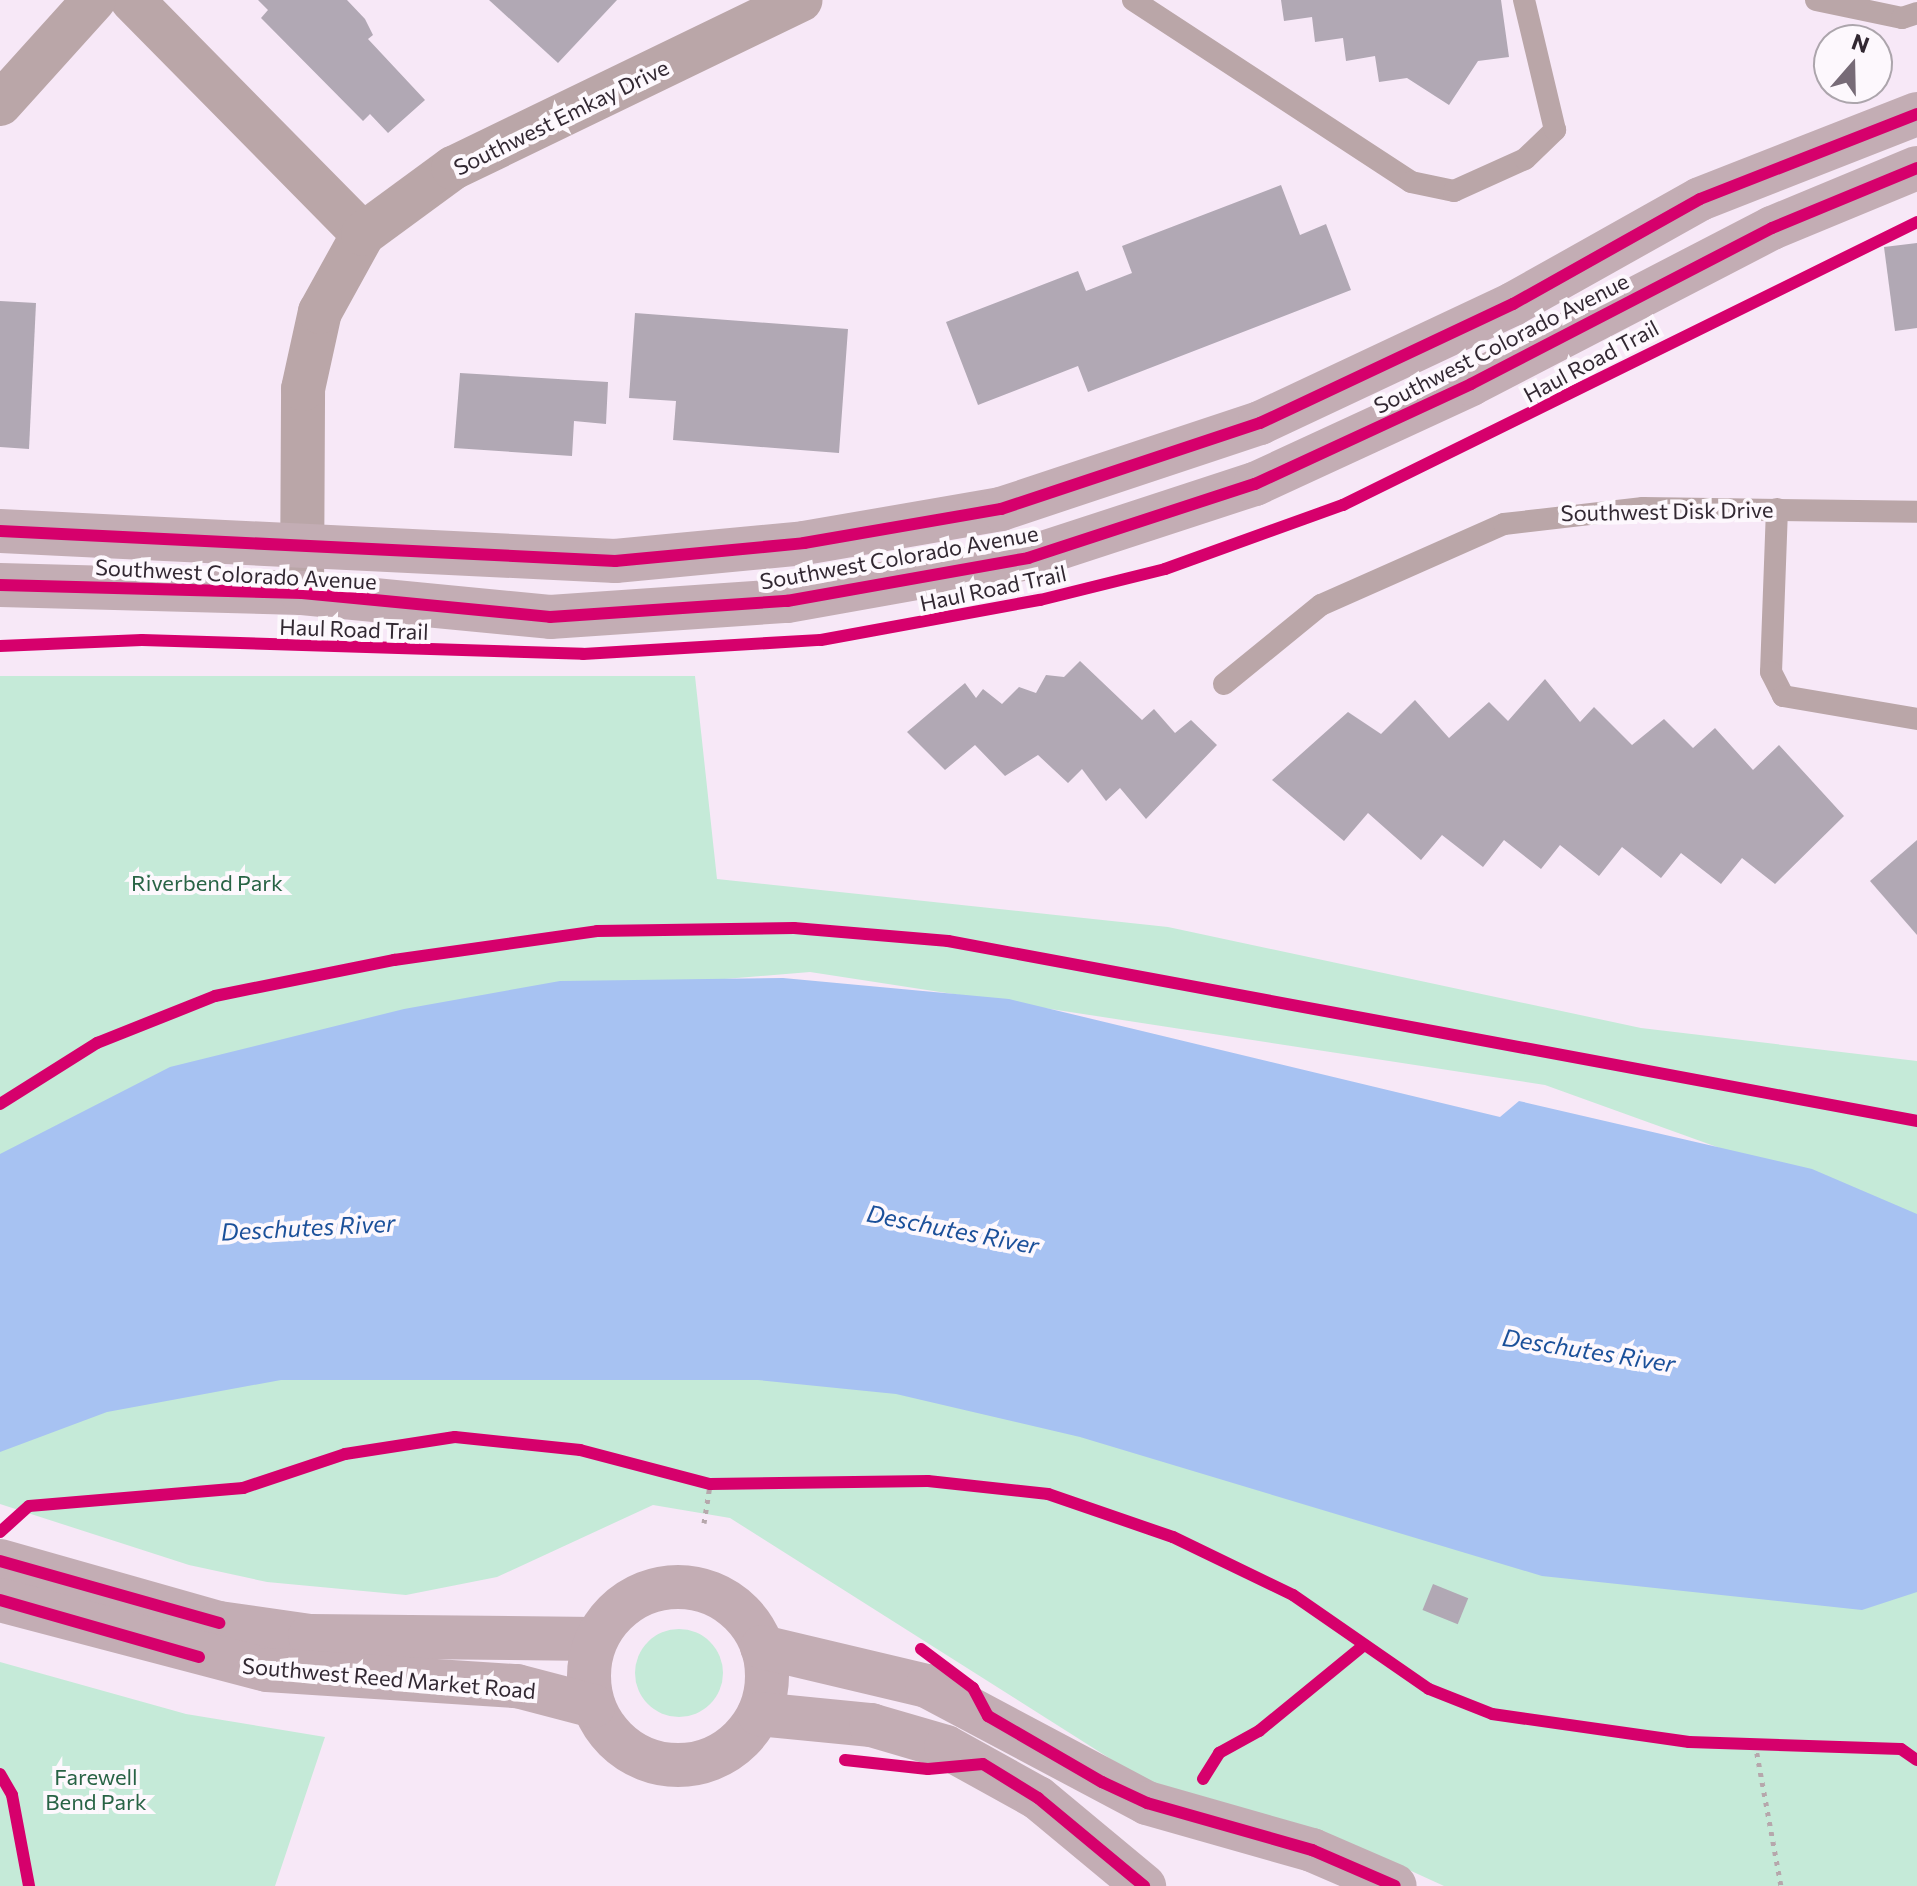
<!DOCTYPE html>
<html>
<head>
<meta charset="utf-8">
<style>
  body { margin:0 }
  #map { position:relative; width:1917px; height:1886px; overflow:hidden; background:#f7e8f7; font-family:Commissioner,sans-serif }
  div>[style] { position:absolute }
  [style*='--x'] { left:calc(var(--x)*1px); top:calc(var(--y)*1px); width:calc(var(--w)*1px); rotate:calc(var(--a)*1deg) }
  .green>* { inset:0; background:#c5ead8 }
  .round { border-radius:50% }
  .water>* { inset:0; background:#a7c2f2 }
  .building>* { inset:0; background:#b1a8b4; transform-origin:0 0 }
  .path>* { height:5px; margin-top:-2.5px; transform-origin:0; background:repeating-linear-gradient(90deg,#b6a7ac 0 4px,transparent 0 10px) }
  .lane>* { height:22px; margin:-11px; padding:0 11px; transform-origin:11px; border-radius:11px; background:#baa6a8 }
  .street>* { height:44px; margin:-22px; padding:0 22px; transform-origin:22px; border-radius:22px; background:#baa6a8 }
  .secondary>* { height:44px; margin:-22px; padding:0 22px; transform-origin:22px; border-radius:22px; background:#c3adb4 }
  .secondary>.ring { margin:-22px; padding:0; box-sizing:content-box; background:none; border:44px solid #c3adb4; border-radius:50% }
  .cycleway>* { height:12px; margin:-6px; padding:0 6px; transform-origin:6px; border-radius:6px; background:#d6006c }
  span { translate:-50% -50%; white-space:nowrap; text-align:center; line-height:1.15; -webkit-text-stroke:8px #fdf8fd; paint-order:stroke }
  .street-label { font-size:22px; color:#322832 }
  .park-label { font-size:22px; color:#286345 }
  .water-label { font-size:24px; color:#1b509a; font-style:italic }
  .north { position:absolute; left:1813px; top:24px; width:80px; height:80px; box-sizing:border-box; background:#fdf8fd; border:2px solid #aca5ac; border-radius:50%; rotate:20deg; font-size:22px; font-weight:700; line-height:32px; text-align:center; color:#322832 }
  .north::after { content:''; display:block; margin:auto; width:28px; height:36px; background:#776b77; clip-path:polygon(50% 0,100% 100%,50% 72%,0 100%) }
</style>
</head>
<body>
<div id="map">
  <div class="green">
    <div style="clip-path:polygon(0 676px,695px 676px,717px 879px,1168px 927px,1641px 1028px,1917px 1061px,1917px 1219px,1545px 1085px,810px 972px,652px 985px,0 1253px)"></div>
    <div style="clip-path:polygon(652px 1340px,1917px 1550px,1917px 1886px,1444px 1886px,1350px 1843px,1147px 1782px,730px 1518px,653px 1505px,497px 1577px,406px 1595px,267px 1582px,189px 1565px,0 1504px,0 1392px)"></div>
    <div class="round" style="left:635px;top:1629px;width:88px;height:88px"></div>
    <div style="clip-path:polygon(0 1662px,186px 1714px,325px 1737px,275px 1886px,0 1886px)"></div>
  </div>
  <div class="water">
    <div style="clip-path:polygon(783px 978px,1009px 999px,1500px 1117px,1519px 1101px,1812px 1169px,1917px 1214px,1917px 1592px,1862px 1610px,1542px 1576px,1080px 1437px,896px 1394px,758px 1380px,281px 1380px,107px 1412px,0 1452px,0 1154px,170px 1067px,404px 1009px,560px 981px)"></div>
  </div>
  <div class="building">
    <div style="clip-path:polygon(258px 0,347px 0,365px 19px,373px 35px,368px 39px,425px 100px,388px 133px,370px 114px,363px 121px,261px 18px,268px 10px)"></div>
    <div style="clip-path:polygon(489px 0,617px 0,558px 63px)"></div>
    <div style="clip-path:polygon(1281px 0,1501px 0,1509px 57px,1478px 61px,1449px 105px,1407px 78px,1379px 82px,1375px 56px,1346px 61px,1343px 38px,1315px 42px,1312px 17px,1284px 21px)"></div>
    <div style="clip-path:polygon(1281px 185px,1300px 235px,1326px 224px,1351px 290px,1088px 392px,1078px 366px,978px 405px,946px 322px,1078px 271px,1086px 291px,1132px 273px,1122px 246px)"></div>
    <div style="clip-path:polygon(1917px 243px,1917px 328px,1895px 331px,1884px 247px)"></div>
    <div style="clip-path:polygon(0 301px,36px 303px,29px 449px,0 447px)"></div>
    <div style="clip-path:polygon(635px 313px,848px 329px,839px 453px,673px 440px,676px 401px,629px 398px)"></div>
    <div style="clip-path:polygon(460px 373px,608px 382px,606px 424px,574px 421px,572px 456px,454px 448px)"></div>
    <div style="clip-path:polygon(1080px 661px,1142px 720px,1154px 709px,1175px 733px,1191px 720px,1217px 745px,1146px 819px,1120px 788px,1106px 801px,1082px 769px,1068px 783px,1038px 755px,1005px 776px,975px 745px,945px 770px,907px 732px,965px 683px,976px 698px,983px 689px,1002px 704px,1019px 687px,1036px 693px,1046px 675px,1064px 677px)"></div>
    <div style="clip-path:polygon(1545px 679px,1580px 722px,1594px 707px,1632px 745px,1664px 719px,1693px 748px,1715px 728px,1753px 770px,1779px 745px,1844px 816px,1775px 884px,1742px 858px,1721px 884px,1681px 853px,1661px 878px,1622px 847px,1599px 876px,1560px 845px,1541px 869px,1504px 840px,1483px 867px,1442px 835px,1421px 860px,1368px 813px,1344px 841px,1272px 780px,1348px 712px,1381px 734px,1415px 700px,1449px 738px,1489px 702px,1508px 721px)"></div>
    <div style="clip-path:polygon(1917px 840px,1917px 935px,1870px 881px)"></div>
    <div style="left:1433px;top:1584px;width:38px;height:28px;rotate:22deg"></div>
  </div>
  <div class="path">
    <div style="--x:704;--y:1523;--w:39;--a:-81"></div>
    <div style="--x:1755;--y:1743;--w:145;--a:79.7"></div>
  </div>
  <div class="lane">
    <div style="--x:1133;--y:0;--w:332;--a:33.2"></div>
    <div style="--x:1411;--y:182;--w:44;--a:11.8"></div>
    <div style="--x:1454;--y:191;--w:78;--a:-24.3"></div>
    <div style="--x:1525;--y:159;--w:42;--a:-44"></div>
    <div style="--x:1555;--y:130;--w:134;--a:-103.4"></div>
    <div style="--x:1816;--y:0;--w:88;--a:11.8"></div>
    <div style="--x:1902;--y:18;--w:16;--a:-18"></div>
    <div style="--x:1777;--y:509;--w:163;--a:92.1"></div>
    <div style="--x:1771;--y:672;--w:27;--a:63"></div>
    <div style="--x:1783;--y:696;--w:136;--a:9.7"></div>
    <div style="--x:1224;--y:684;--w:125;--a:-39.2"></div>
    <div style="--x:1321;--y:605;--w:200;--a:-23.9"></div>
    <div style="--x:1504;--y:524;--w:140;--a:-6.6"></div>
    <div style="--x:1643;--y:508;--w:274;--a:0.8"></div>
  </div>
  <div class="street">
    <div style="--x:132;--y:0;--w:329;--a:45.4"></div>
    <div style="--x:0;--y:104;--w:140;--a:-47.9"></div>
    <div style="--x:302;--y:593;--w:204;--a:-89.7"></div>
    <div style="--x:303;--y:389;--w:79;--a:-77.6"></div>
    <div style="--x:320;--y:312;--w:89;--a:-61.1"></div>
    <div style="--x:363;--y:234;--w:112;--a:-36.3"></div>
    <div style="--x:453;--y:168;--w:386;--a:-25.8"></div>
  </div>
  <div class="secondary">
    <div style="--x:0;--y:531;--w:616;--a:2.79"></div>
    <div style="--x:615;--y:561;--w:190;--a:-5.4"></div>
    <div style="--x:804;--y:543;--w:200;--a:-9.8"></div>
    <div style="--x:1001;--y:509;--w:273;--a:-18.4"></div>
    <div style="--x:1260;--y:423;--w:280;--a:-25.2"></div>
    <div style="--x:1513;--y:304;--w:214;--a:-29.3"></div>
    <div style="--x:1700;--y:199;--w:233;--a:-21.4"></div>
    <div style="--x:0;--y:585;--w:302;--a:1.5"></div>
    <div style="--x:302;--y:593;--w:249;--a:5.5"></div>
    <div style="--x:550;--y:617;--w:238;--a:-3.9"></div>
    <div style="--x:787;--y:601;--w:245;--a:-10.1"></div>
    <div style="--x:1028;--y:558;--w:239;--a:-18.1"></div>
    <div style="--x:1255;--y:484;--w:238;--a:-24.8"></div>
    <div style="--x:1471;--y:384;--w:339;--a:-27.4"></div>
    <div style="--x:1772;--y:228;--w:157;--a:-22.5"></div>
    <div style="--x:0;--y:1561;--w:228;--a:15.8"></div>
    <div style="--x:219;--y:1623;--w:92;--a:8.1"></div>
    <div style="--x:310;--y:1636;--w:286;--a:0.6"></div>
    <div class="ring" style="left:589px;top:1587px;width:134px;height:134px"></div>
    <div style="--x:0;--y:1600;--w:276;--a:14.7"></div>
    <div style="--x:267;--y:1670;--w:251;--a:3.7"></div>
    <div style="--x:517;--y:1686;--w:79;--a:14.7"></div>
    <div style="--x:762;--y:1647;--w:170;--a:13.3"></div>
    <div style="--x:927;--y:1686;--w:249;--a:28"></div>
    <div style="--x:1147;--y:1803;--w:172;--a:15.9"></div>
    <div style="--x:1312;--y:1850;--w:90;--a:23.4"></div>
    <div style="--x:759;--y:1714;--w:113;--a:5.6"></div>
    <div style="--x:871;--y:1725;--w:78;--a:16.3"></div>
    <div style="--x:946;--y:1747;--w:105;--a:29"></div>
    <div style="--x:1038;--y:1798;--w:138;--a:39.7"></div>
  </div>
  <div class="cycleway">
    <div style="--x:0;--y:531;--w:616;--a:2.79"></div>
    <div style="--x:615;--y:561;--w:190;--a:-5.4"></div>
    <div style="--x:804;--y:543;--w:200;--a:-9.8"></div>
    <div style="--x:1001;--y:509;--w:273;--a:-18.4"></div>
    <div style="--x:1260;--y:423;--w:280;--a:-25.2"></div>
    <div style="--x:1513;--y:304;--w:214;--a:-29.3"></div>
    <div style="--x:1700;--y:199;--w:233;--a:-21.4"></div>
    <div style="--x:0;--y:585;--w:302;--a:1.5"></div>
    <div style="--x:302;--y:593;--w:249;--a:5.5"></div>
    <div style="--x:550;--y:617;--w:238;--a:-3.9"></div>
    <div style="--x:787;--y:601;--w:245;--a:-10.1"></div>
    <div style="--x:1028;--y:558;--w:239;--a:-18.1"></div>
    <div style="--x:1255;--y:484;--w:238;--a:-24.8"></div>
    <div style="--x:1471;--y:384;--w:339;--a:-27.4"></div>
    <div style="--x:1772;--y:228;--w:157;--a:-22.5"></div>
    <div style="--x:0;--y:646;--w:142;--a:-2.4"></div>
    <div style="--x:142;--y:640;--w:441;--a:1.8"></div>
    <div style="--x:583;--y:654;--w:238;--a:-3.4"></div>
    <div style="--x:821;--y:640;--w:223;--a:-10.4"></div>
    <div style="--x:1040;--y:600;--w:129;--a:-13.9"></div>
    <div style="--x:1165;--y:569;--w:189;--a:-19.8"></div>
    <div style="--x:1343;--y:505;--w:640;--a:-26.24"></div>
    <div style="--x:0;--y:1104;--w:115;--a:-32.2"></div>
    <div style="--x:97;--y:1043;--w:127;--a:-21.7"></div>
    <div style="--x:215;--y:996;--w:183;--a:-11.4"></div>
    <div style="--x:394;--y:960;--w:205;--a:-8.1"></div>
    <div style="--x:597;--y:931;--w:197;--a:-0.9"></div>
    <div style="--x:794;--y:928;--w:155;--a:4.8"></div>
    <div style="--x:948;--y:941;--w:986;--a:10.52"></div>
    <div style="--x:0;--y:1532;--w:39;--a:-42"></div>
    <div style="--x:29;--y:1506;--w:215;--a:-4.8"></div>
    <div style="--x:243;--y:1488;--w:108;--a:-18.4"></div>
    <div style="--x:345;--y:1454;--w:111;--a:-8.8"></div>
    <div style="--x:455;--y:1437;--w:126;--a:5.9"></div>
    <div style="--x:580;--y:1450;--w:134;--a:14.7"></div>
    <div style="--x:710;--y:1484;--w:218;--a:-0.8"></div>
    <div style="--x:928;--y:1481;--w:121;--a:6.2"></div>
    <div style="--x:1048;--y:1494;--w:132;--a:19"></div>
    <div style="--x:1173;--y:1537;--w:133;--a:25.8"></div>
    <div style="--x:1293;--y:1595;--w:165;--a:34.7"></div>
    <div style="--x:1429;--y:1689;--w:68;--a:21.6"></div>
    <div style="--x:1492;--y:1714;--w:199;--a:8.1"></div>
    <div style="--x:1689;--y:1742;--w:212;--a:1.9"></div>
    <div style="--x:1901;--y:1749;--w:19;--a:35"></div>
    <div style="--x:0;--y:1561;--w:228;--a:15.8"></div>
    <div style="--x:0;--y:1600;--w:207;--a:16"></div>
    <div style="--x:921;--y:1649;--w:65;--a:36.9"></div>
    <div style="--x:973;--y:1688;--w:32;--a:62"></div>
    <div style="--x:988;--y:1716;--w:132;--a:30.1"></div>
    <div style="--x:1102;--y:1782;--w:50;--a:25"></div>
    <div style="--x:1147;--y:1803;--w:172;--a:15.9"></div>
    <div style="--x:1312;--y:1850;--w:90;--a:23.4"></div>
    <div style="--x:845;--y:1760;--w:83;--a:6.2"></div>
    <div style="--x:928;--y:1769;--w:55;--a:-5.2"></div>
    <div style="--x:983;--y:1764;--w:65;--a:31.7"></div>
    <div style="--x:1038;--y:1798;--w:138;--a:39.7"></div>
    <div style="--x:0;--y:1774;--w:24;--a:60"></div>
    <div style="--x:12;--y:1795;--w:93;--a:79.4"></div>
    <div style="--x:1203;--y:1779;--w:31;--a:-58"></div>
    <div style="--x:1219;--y:1753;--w:46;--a:-28.8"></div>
    <div style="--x:1259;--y:1731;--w:136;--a:-39.3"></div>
  </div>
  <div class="street-label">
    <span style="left:561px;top:117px;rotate:-26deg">Southwest Emkay Drive</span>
    <span style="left:1501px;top:343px;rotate:-27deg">Southwest Colorado Avenue</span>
    <span style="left:1591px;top:361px;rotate:-28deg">Haul Road Trail</span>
    <span style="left:1667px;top:511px;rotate:-1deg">Southwest Disk Drive</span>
    <span style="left:899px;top:557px;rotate:-10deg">Southwest Colorado Avenue</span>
    <span style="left:236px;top:574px;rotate:3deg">Southwest Colorado Avenue</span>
    <span style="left:993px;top:588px;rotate:-12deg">Haul Road Trail</span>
    <span style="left:354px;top:629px;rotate:2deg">Haul Road Trail</span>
    <span style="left:389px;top:1678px;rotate:5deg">Southwest Reed Market Road</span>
  </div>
  <div class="park-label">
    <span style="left:207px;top:883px">Riverbend Park</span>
    <span style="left:96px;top:1789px">Farewell<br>Bend Park</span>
  </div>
  <div class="water-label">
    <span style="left:308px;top:1227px;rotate:-3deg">Deschutes River</span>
    <span style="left:953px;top:1229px;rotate:11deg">Deschutes River</span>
    <span style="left:1589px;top:1350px;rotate:9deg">Deschutes River</span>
  </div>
  <div class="north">N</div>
</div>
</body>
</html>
